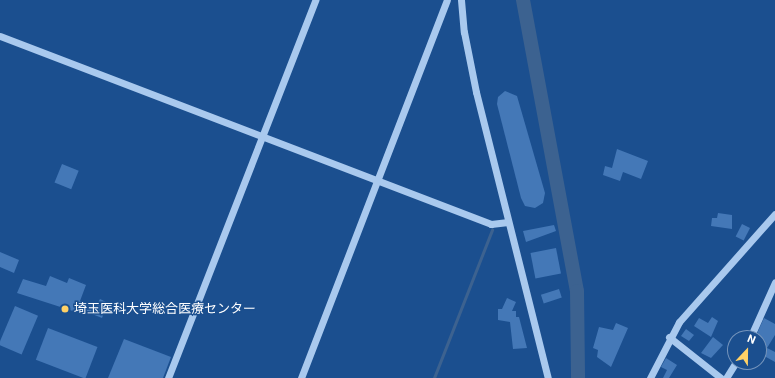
<!DOCTYPE html>
<html>
<head>
<meta charset="utf-8">
<style>
  body { margin:0 }
  #map { position:relative; width:775px; height:378px; overflow:hidden; background:#1b4f8f; font-family:Roboto,"Noto Sans JP",sans-serif }
  div>[style] { position:absolute }
  [style*='--x'] { left:calc(var(--x)*1px); top:calc(var(--y)*1px); width:calc(var(--w)*1px); rotate:calc(var(--a)*1deg) }
  .stream>* { height:2.5px; margin:-1.25px; padding:0 1.25px; transform-origin:1.25px; border-radius:1.25px; background:#3c6290 }
  .river>* { height:14px; margin:-7px; padding:0 7px; transform-origin:7px; border-radius:7px; background:#3c6290 }
  .building>* { inset:0; background:#4478b7; transform-origin:0 0 }
  .minor>* { height:7px; margin:-3.5px; padding:0 3.5px; transform-origin:3.5px; border-radius:3.5px; background:#a9c9ee }
  .dots>* { width:11px; height:11px; translate:-50% -50%; box-sizing:border-box; border:2px solid #1b4f8f; border-radius:50% }
  span { translate:-50% -50%; white-space:nowrap; text-align:center; line-height:1.15; -webkit-text-stroke:3px #1b4f8f; paint-order:stroke }
  .poi-label { font-size:13px; color:#fff }
  .left { translate:0 -50%; text-align:left }
  .north { position:absolute; left:727px; top:330px; width:40px; height:40px; box-sizing:border-box; background:#1b4f8f; border:1px solid #7695bc; border-radius:50%; rotate:22deg; font-size:11px; font-weight:700; line-height:16px; text-align:center; color:#fff }
  .north::after { content:''; display:block; margin:auto; width:14px; height:18px; background:#ffd166; clip-path:polygon(50% 0,100% 100%,50% 72%,0 100%) }
</style>
</head>
<body>
<div id="map">
  <div class="stream">
    <div style="--x:434;--y:378;--w:159;--a:-68.6"></div>
  </div>
  <div class="river">
    <div style="--x:523;--y:0;--w:296;--a:79.5"></div>
    <div style="--x:577;--y:291;--w:87;--a:89.3"></div>
  </div>
  <div class="building">
    <div style="clip-path:polygon(505px 91px,517px 96px,545px 193px,543px 203px,535px 208px,525px 206px,521px 198px,497px 104px,498px 97px)"></div>
    <div style="clip-path:polygon(617px 149px,648px 161px,641px 179px,623px 172px,620px 181px,603px 175px,605px 166px,612px 168px)"></div>
    <div style="left:62px;top:164px;width:18px;height:20px;rotate:22deg"></div>
    <div style="clip-path:polygon(718px 213px,732px 215px,732px 229px,711px 226px,712px 218px,717px 218px)"></div>
    <div style="left:742px;top:224px;width:9px;height:14px;rotate:27deg"></div>
    <div style="clip-path:polygon(554px 225px,556px 231px,526px 242px,523px 231px)"></div>
    <div style="left:556px;top:248px;width:26px;height:26px;rotate:79deg"></div>
    <div style="clip-path:polygon(0 252px,19px 260px,14px 273px,0 267px)"></div>
    <div style="clip-path:polygon(50px 276px,67px 283px,69px 278px,86px 285px,80px 301px,96px 307px,100px 299px,108px 303px,102px 318px,77px 308px,76px 312px,17px 293px,23px 279px,46px 286px)"></div>
    <div style="left:559px;top:289px;width:9px;height:19px;rotate:72deg"></div>
    <div style="clip-path:polygon(507px 298px,516px 302px,512px 311px,516px 311px,516px 317px,519px 317px,527px 348px,513px 349px,510px 322px,498px 320px,498px 309px,502px 309px)"></div>
    <div style="left:15px;top:306px;width:25px;height:42px;rotate:23deg"></div>
    <div style="clip-path:polygon(712px 317px,718px 321px,711px 337px,694px 326px,699px 318px,708px 323px)"></div>
    <div style="clip-path:polygon(764px 318px,775px 324px,775px 335px,767px 348px,775px 352px,775px 362px,759px 353px,759px 338px,755px 338px)"></div>
    <div style="clip-path:polygon(616px 323px,628px 328px,611px 367px,597px 357px,598px 350px,593px 348px,599px 327px,613px 330px)"></div>
    <div style="left:48px;top:328px;width:53px;height:34px;rotate:21deg"></div>
    <div style="clip-path:polygon(686px 329px,694px 335px,689px 341px,681px 336px)"></div>
    <div style="clip-path:polygon(713px 337px,723px 345px,711px 358px,701px 353px)"></div>
    <div style="clip-path:polygon(124px 339px,171px 357px,163px 378px,108px 378px)"></div>
    <div style="clip-path:polygon(666px 358px,677px 365px,669px 378px,663px 378px,667px 370px,661px 367px)"></div>
  </div>
  <div class="minor">
    <div style="--x:461;--y:0;--w:32;--a:85"></div>
    <div style="--x:464;--y:32;--w:61;--a:78.7"></div>
    <div style="--x:476;--y:92;--w:295;--a:75.9"></div>
    <div style="--x:0;--y:36;--w:526;--a:20.95"></div>
    <div style="--x:491;--y:224;--w:17;--a:-7"></div>
    <div style="--x:669;--y:337;--w:66;--a:38.3"></div>
    <div style="--x:750;--y:338;--w:61;--a:-65.9"></div>
    <div style="--x:168;--y:378;--w:406;--a:-68.7"></div>
    <div style="--x:301;--y:378;--w:405;--a:-68.9"></div>
    <div style="--x:650;--y:378;--w:63;--a:-62.6"></div>
    <div style="--x:679;--y:322;--w:144;--a:-48.4"></div>
    <div style="--x:726;--y:378;--w:19;--a:-58"></div>
  </div>
  <div class="dots">
    <div style="left:65px;top:309px;background:#ffd166"></div>
  </div>
  <div class="poi-label">
    <span class="left" style="left:74px;top:309px">埼玉医科大学総合医療センター</span>
  </div>
  <div class="north">N</div>
</div>
</body>
</html>
